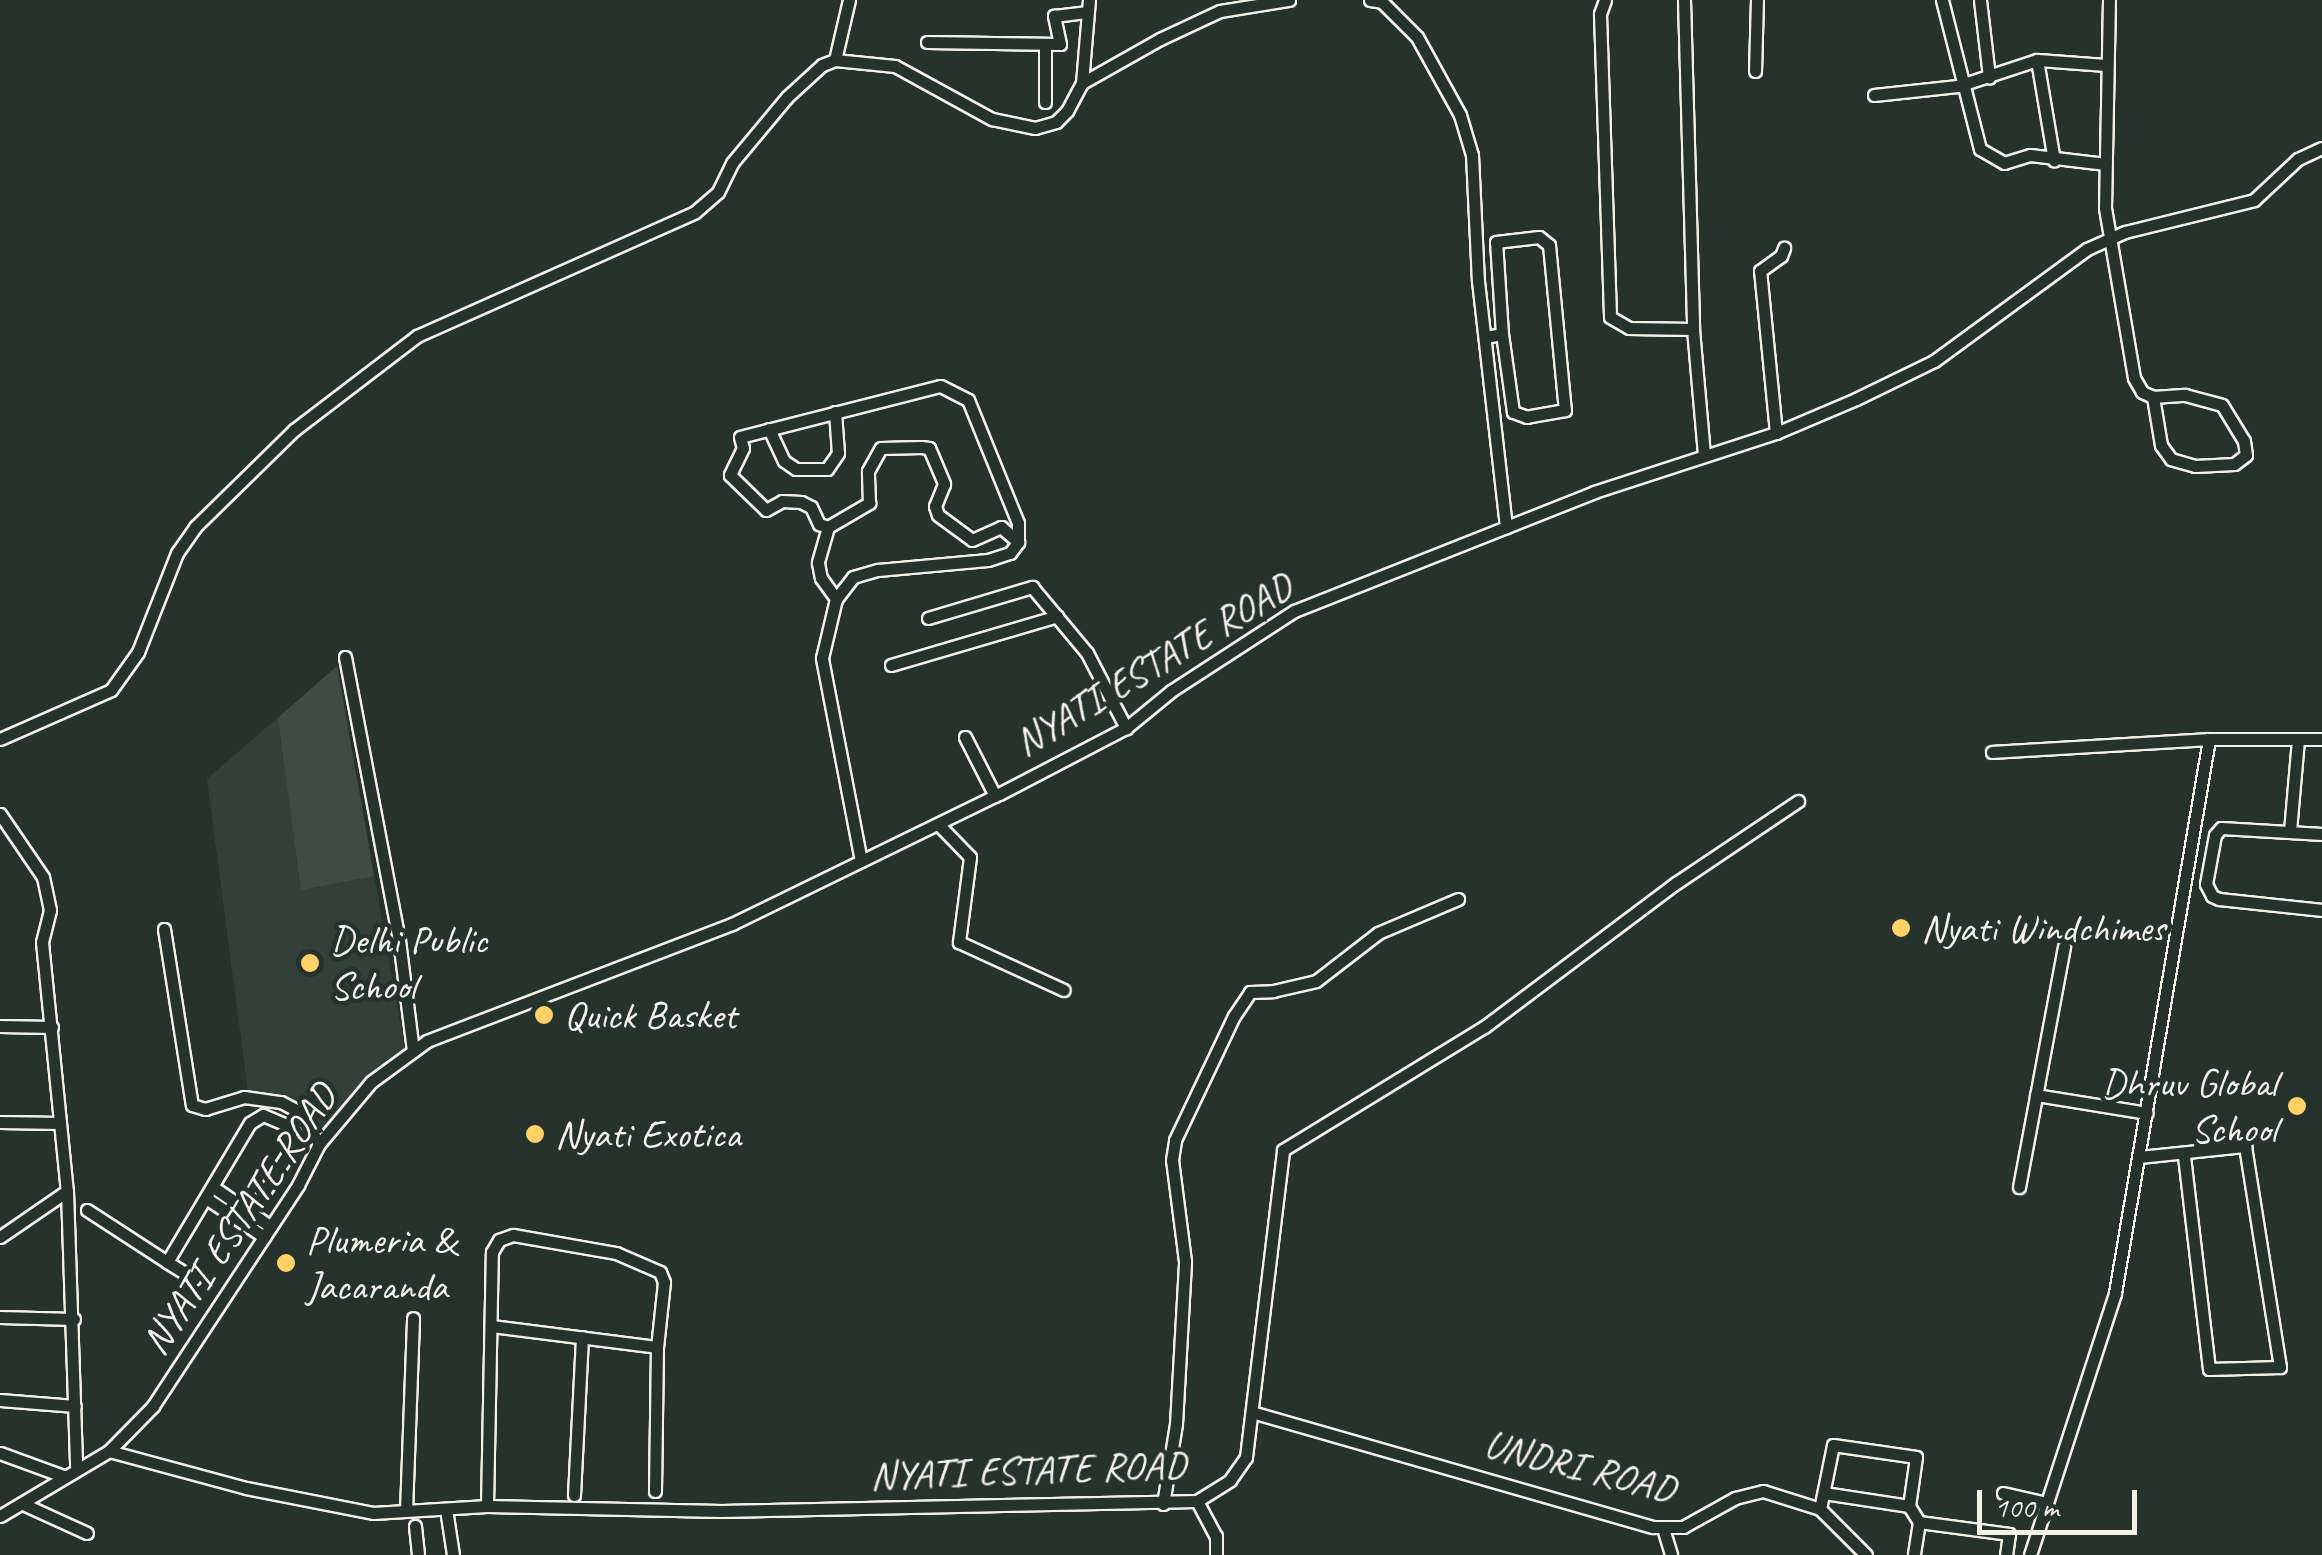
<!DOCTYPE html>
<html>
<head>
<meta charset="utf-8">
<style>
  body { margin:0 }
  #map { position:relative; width:2322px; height:1555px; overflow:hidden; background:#26332d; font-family:Caveat,sans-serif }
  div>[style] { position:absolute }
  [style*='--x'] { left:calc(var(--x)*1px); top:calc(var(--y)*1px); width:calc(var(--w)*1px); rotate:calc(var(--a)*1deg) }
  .built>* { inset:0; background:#333f39 }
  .green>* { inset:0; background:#414b45 }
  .roads { filter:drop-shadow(2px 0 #f4f1e8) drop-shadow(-2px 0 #f4f1e8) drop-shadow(0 2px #f4f1e8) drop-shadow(0 -2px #f4f1e8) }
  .minor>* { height:11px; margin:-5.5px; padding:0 5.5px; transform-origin:5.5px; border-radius:5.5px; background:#26332d }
  .dots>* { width:28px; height:28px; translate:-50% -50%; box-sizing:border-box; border:5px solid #26332d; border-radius:50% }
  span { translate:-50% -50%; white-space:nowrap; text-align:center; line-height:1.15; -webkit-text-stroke:9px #26332d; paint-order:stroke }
  .street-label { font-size:40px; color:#f4f1e8 }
  .poi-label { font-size:40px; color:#f4f1e8 }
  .left { translate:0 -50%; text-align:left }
  .right { translate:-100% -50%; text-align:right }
  .scale { position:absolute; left:1977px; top:1490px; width:160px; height:45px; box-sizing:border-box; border:5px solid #f4f1e8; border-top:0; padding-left:12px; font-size:30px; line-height:35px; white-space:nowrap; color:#f4f1e8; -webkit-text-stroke:8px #26332d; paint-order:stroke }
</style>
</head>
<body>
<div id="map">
  <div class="built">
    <div style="clip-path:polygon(337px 666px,405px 1051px,322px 1133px,306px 1109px,294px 1100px,248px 1092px,207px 779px)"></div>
  </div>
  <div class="green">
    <div style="clip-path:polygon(337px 666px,374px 876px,301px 890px,278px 718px)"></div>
  </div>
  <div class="roads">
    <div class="minor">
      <div style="--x:1370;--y:0;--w:12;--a:9"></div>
      <div style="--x:1382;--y:2;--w:49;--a:45"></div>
      <div style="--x:1417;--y:37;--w:89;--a:61.1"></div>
      <div style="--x:1460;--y:115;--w:42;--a:73.3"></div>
      <div style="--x:1472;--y:155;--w:126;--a:87.3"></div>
      <div style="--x:1478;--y:281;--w:248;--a:83.5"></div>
      <div style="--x:1605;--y:0;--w:15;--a:110"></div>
      <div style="--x:1600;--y:14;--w:303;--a:88.1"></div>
      <div style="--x:1610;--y:317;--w:22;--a:30"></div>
      <div style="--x:1629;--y:328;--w:64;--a:0.9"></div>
      <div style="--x:1684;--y:0;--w:329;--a:88.4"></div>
      <div style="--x:1693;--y:329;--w:127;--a:85"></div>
      <div style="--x:1942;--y:0;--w:154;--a:75.7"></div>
      <div style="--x:1980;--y:149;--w:28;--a:30"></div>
      <div style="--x:2004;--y:163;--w:27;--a:-17"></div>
      <div style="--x:2030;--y:155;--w:76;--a:6.8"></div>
      <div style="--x:1980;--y:0;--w:78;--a:83.3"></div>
      <div style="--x:2109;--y:0;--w:208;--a:91.1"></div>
      <div style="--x:2105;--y:208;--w:172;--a:80.3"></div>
      <div style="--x:2134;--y:378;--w:16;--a:60"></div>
      <div style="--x:2142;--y:392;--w:12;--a:24"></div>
      <div style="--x:2153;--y:397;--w:32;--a:-4"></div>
      <div style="--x:2185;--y:395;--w:38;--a:15"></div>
      <div style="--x:2222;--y:405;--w:42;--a:58.6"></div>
      <div style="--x:2244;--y:441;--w:14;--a:82"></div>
      <div style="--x:2246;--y:455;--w:15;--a:143"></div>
      <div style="--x:2234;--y:464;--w:39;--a:177"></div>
      <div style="--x:2195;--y:466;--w:25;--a:-164"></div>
      <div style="--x:2171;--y:459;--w:17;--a:-126"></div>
      <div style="--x:2161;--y:445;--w:49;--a:-99.5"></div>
      <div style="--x:927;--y:42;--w:133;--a:0.9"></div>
      <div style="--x:1060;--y:44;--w:29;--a:-102"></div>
      <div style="--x:1054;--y:16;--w:34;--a:-7"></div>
      <div style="--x:835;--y:60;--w:62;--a:-76.9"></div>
      <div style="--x:2037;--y:60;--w:102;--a:80.4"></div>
      <div style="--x:1755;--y:71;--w:71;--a:-88.4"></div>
      <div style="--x:1082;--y:83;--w:83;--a:-85.2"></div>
      <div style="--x:1874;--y:95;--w:84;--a:-6.1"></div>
      <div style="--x:1958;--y:86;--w:83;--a:-18.2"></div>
      <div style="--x:2037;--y:60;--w:70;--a:4.1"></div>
      <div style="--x:1045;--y:102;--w:58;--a:-90"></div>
      <div style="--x:1485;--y:337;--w:17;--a:-10"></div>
      <div style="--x:1502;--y:334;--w:92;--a:-93.7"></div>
      <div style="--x:1496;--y:242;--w:43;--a:-6.6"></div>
      <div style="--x:1539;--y:237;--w:13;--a:39"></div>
      <div style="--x:1549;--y:245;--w:166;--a:84.5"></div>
      <div style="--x:1565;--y:410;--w:39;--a:170"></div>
      <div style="--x:1527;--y:417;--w:15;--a:-160"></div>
      <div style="--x:1513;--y:412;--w:79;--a:-98"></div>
      <div style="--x:769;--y:429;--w:35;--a:65"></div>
      <div style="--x:784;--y:461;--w:14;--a:34"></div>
      <div style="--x:796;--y:469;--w:31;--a:0"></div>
      <div style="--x:827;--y:469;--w:19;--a:-55"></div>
      <div style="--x:838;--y:453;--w:41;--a:-94.2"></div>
      <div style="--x:1776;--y:433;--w:163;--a:-95.6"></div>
      <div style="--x:1760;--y:271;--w:26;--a:-36"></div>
      <div style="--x:1781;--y:256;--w:9;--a:-69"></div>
      <div style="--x:828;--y:527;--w:37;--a:106"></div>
      <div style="--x:818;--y:563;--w:15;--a:79"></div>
      <div style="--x:821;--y:578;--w:26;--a:54"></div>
      <div style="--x:928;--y:618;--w:109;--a:-16.6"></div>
      <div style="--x:1032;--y:587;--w:86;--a:50.2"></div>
      <div style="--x:1087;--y:653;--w:85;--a:62.5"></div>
      <div style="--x:345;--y:657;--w:288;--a:79.2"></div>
      <div style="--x:399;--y:940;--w:112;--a:82.8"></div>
      <div style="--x:891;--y:665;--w:173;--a:-16.4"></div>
      <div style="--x:965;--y:737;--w:66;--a:63"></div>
      <div style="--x:0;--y:739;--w:121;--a:-23.8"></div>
      <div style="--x:111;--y:690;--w:47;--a:-54.6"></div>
      <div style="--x:138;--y:652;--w:106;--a:-68.5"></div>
      <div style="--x:177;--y:553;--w:32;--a:-55"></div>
      <div style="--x:195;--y:527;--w:139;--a:-44.4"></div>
      <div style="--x:294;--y:430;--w:155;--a:-37.4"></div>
      <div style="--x:417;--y:336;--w:304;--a:-24"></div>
      <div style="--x:695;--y:212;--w:30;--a:-41"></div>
      <div style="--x:718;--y:192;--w:32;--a:-64"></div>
      <div style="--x:732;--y:163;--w:86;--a:-50.2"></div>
      <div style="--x:787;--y:97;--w:47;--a:-42.4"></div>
      <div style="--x:822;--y:65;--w:14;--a:-21"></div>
      <div style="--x:835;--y:60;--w:60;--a:5.7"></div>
      <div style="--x:895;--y:66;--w:111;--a:28.7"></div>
      <div style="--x:992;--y:119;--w:44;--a:11.8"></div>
      <div style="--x:1035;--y:128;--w:22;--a:-16"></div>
      <div style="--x:1056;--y:122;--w:16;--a:-45"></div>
      <div style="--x:1067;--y:111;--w:32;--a:-62"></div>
      <div style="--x:1082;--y:83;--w:90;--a:-29.4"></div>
      <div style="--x:1160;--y:39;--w:66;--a:-25"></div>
      <div style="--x:1220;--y:11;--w:70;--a:-9.1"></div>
      <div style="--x:1992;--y:752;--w:217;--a:-3.4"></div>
      <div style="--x:0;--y:814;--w:76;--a:55.7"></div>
      <div style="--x:43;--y:877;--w:34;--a:78"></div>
      <div style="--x:50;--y:910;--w:33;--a:104"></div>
      <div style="--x:42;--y:942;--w:250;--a:84.3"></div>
      <div style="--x:67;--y:1191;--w:278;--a:88.1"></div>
      <div style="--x:938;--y:824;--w:46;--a:45.9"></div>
      <div style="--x:970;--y:857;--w:86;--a:97.4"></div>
      <div style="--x:959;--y:942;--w:115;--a:24.6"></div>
      <div style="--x:2290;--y:831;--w:92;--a:-85"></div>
      <div style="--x:2322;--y:834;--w:101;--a:-176.6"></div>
      <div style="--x:2221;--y:828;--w:9;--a:131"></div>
      <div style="--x:2215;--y:835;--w:50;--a:100.4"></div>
      <div style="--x:2206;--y:884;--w:13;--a:63"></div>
      <div style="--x:2212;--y:896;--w:8;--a:23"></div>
      <div style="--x:2219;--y:899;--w:104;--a:6.1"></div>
      <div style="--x:861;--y:861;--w:207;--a:-100.9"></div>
      <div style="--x:822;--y:658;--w:61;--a:-76.7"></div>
      <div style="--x:836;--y:599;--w:28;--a:-52"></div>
      <div style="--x:853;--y:577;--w:26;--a:-16"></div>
      <div style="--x:878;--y:570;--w:110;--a:-5.2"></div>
      <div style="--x:988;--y:560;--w:23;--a:-18"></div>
      <div style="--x:1010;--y:553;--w:14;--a:-54"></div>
      <div style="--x:1018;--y:542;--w:19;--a:-90"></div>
      <div style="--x:1018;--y:523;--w:133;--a:-112.1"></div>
      <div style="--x:968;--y:400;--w:31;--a:-153"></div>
      <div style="--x:940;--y:386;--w:206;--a:165.7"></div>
      <div style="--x:740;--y:437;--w:11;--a:75"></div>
      <div style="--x:743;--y:448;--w:30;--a:116"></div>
      <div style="--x:730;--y:475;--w:50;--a:44.2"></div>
      <div style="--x:766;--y:510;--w:18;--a:-29"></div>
      <div style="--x:782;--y:501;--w:19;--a:3"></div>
      <div style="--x:801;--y:502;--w:11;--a:27"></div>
      <div style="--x:811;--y:507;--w:19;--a:65"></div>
      <div style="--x:819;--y:524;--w:9;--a:18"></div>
      <div style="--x:828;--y:527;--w:48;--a:-30.3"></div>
      <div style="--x:869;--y:503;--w:32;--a:-92"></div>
      <div style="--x:868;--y:471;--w:26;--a:-61"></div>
      <div style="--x:881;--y:448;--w:40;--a:-1.4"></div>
      <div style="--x:921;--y:447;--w:8;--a:7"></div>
      <div style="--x:929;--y:448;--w:39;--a:67"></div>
      <div style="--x:944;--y:484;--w:24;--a:112"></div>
      <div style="--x:935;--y:506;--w:9;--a:72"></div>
      <div style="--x:938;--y:515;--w:42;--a:36.3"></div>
      <div style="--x:972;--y:540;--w:32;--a:-24"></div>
      <div style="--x:1001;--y:527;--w:23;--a:41"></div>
      <div style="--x:164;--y:929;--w:178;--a:81"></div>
      <div style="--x:192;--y:1105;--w:14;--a:17"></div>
      <div style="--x:205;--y:1109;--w:41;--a:-17.1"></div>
      <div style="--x:244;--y:1097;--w:37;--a:8"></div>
      <div style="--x:281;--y:1102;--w:21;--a:28"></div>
      <div style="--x:300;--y:1112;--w:37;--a:59"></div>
      <div style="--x:0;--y:1026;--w:52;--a:1.1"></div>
      <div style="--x:2036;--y:1095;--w:112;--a:9.2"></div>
      <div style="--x:0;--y:1122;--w:60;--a:1"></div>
      <div style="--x:2140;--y:1157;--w:106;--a:-6"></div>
      <div style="--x:2245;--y:1146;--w:224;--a:81"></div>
      <div style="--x:2280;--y:1367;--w:71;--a:178.4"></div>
      <div style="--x:2209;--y:1369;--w:215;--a:-96.7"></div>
      <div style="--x:213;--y:1187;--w:46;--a:34.4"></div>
      <div style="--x:2019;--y:1187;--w:245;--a:-79.4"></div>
      <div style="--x:206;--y:1198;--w:70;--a:33.9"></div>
      <div style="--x:87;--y:1210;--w:95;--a:33"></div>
      <div style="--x:167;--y:1262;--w:162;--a:-59.2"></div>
      <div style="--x:250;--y:1123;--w:15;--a:-32"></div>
      <div style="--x:263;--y:1115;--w:25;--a:23"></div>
      <div style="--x:286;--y:1125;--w:19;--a:58"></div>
      <div style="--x:296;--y:1141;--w:85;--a:122"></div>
      <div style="--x:251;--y:1213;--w:24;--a:35"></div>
      <div style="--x:0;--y:1237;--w:81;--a:-34.5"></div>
      <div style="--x:167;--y:1262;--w:32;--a:32"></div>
      <div style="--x:0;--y:1317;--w:74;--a:1.5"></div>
      <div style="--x:491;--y:1326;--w:167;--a:7.2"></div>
      <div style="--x:0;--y:1400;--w:75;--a:4.6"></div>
      <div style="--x:1255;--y:1413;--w:414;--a:16"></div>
      <div style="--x:1653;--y:1527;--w:30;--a:0"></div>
      <div style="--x:1683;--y:1527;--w:60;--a:-29.1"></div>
      <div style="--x:1735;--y:1498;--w:29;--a:-14"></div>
      <div style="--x:1763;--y:1491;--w:60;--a:17.5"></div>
      <div style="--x:1820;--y:1509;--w:65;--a:45"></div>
      <div style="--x:109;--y:1451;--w:142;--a:15.1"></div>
      <div style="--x:246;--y:1488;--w:129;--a:11.1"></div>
      <div style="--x:373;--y:1513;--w:114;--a:-3.5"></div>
      <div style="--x:487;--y:1506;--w:234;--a:1.2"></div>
      <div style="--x:721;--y:1511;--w:476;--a:-1.2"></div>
      <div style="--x:1197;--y:1501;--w:39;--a:-32"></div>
      <div style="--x:1230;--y:1480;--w:28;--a:-55"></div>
      <div style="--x:1246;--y:1457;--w:309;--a:-83.1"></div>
      <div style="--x:1283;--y:1150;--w:236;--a:-31.5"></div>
      <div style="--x:1484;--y:1027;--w:240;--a:-36.9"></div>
      <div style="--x:1676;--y:883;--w:147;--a:-33.9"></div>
      <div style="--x:0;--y:1453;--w:67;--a:20.1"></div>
      <div style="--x:1824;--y:1493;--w:86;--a:8.7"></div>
      <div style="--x:2003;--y:1493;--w:44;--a:13.1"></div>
      <div style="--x:574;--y:1495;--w:158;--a:-87.1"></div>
      <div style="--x:1197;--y:1501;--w:40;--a:62"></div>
      <div style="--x:1216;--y:1536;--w:19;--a:90"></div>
      <div style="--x:23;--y:1504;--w:70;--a:24.4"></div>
      <div style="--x:1163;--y:1504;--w:81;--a:-80.8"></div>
      <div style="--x:1176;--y:1424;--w:163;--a:-86.8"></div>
      <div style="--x:1185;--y:1261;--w:102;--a:-97.3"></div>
      <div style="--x:1172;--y:1160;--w:20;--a:-81"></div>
      <div style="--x:1175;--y:1140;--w:137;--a:-64.6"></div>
      <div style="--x:1234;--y:1016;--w:29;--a:-56"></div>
      <div style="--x:1250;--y:992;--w:23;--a:-2"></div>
      <div style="--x:1273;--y:991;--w:44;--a:-13.1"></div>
      <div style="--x:1316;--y:981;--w:78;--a:-37.7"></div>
      <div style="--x:1378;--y:933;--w:87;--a:-23"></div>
      <div style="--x:487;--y:1506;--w:254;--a:-88.9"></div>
      <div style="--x:492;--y:1252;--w:14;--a:-60"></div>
      <div style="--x:499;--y:1240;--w:15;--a:-20"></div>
      <div style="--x:513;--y:1235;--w:105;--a:9.9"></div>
      <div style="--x:616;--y:1253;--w:48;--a:23.4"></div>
      <div style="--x:660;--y:1272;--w:11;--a:68"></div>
      <div style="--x:664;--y:1282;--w:65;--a:96.1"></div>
      <div style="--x:657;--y:1347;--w:144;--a:90.8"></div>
      <div style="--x:446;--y:1509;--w:47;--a:81.3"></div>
      <div style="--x:1820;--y:1509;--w:65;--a:-78.5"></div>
      <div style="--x:1833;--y:1445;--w:84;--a:8.2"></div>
      <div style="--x:1916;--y:1457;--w:49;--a:98.1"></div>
      <div style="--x:1909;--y:1506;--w:19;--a:58"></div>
      <div style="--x:1919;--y:1522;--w:33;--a:99"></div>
      <div style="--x:406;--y:1511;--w:193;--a:-87.9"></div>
      <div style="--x:0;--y:1516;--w:127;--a:-30.8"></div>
      <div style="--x:109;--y:1451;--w:63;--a:-45.6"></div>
      <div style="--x:153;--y:1406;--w:264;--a:-56.7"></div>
      <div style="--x:298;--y:1185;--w:46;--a:-62.9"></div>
      <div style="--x:319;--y:1144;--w:81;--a:-50"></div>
      <div style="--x:371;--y:1082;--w:69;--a:-36.2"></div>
      <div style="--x:427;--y:1041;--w:327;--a:-21"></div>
      <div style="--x:732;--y:924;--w:297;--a:-26"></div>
      <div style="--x:999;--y:794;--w:143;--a:-27.5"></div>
      <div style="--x:1126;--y:728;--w:58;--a:-39.4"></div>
      <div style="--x:1171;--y:691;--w:147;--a:-33"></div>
      <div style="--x:1294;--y:611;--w:323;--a:-21.6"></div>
      <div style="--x:1594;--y:492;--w:191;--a:-18"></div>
      <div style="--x:1776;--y:433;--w:87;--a:-23"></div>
      <div style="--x:1856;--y:399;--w:87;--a:-26"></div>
      <div style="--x:1934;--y:361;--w:190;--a:-36.2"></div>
      <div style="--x:2087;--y:249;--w:42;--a:-24.1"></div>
      <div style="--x:2125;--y:232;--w:133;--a:-13.9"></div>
      <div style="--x:2254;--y:200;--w:60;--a:-43"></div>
      <div style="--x:2298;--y:159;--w:26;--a:-25"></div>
      <div style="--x:1919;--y:1522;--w:91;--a:7.6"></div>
      <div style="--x:2009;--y:1534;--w:21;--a:98"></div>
      <div style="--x:415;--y:1526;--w:29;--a:84"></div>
      <div style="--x:1663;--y:1528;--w:28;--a:73"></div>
      <div style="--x:2030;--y:1555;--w:275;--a:-72"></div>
      <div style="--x:2115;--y:1293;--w:562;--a:-80.37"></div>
      <div style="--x:2209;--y:739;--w:113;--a:0"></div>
    </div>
  </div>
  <div class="dots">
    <div style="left:1901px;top:928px;background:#ffd166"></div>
    <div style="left:310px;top:963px;background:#ffd166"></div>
    <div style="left:544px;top:1015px;background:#ffd166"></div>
    <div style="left:2297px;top:1106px;background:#ffd166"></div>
    <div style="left:535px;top:1134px;background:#ffd166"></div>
    <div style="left:286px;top:1263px;background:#ffd166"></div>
  </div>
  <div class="street-label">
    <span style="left:1153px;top:664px;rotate:-31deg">NYATI ESTATE ROAD</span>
    <span style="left:239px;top:1219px;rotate:-56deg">NYATI ESTATE ROAD</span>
    <span style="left:1580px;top:1466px;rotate:14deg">UNDRI ROAD</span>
    <span style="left:1028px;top:1470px;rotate:-2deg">NYATI ESTATE ROAD</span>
  </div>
  <div class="poi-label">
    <span class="left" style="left:1921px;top:928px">Nyati Windchimes</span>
    <span class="left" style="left:330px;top:963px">Delhi Public<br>School</span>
    <span class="left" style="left:564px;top:1015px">Quick Basket</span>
    <span class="right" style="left:2277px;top:1106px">Dhruv Global<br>School</span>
    <span class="left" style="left:555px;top:1134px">Nyati Exotica</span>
    <span class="left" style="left:306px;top:1263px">Plumeria &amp;<br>Jacaranda</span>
  </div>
  <div class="scale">100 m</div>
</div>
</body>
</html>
